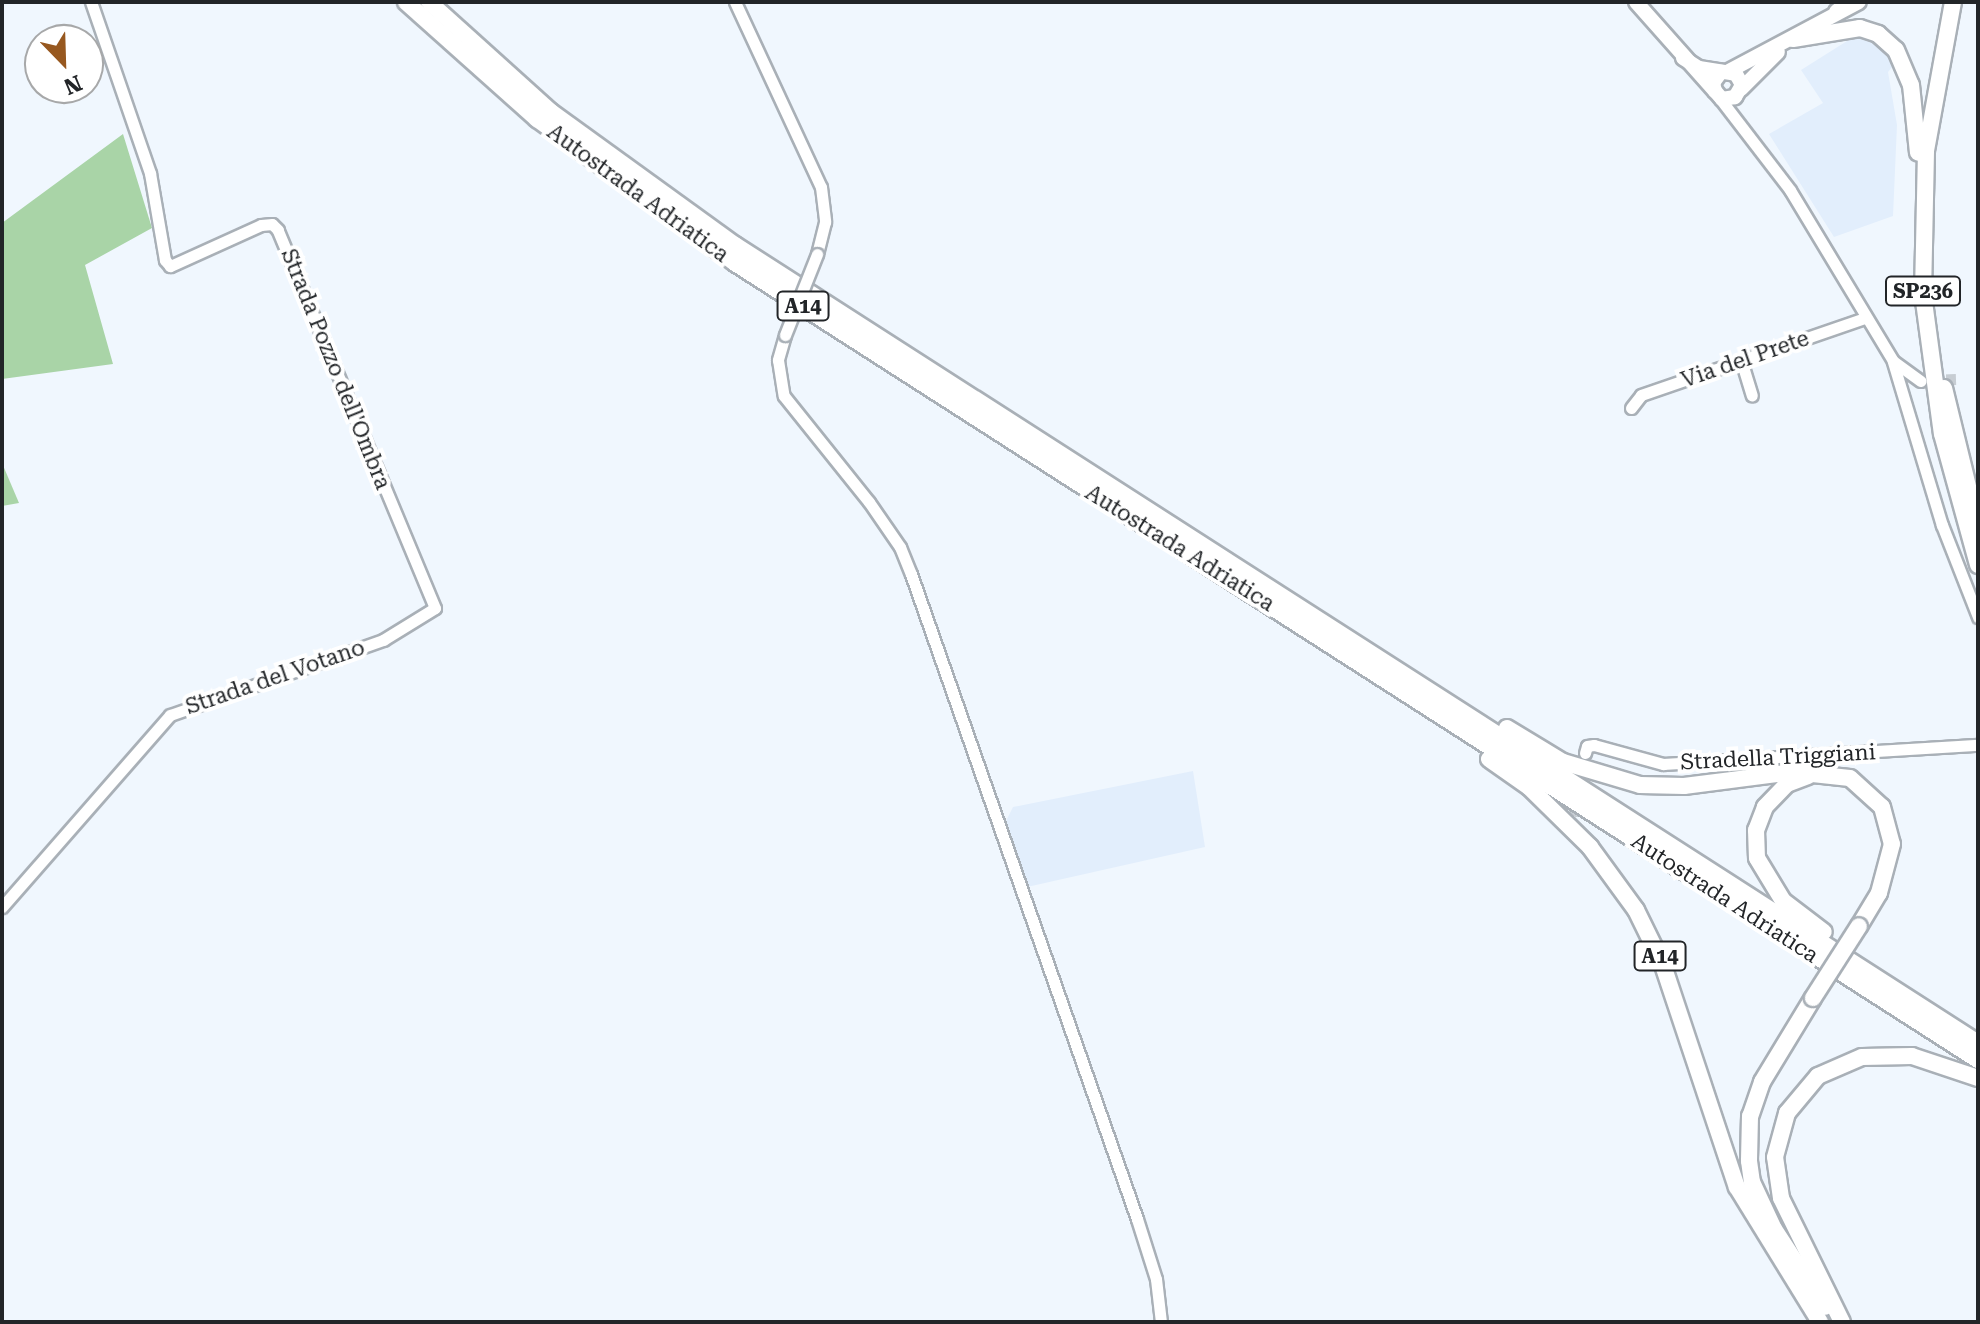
<!DOCTYPE html>
<html>
<head>
<meta charset="utf-8">
<style>
  body { margin:0 }
  #map { position:relative; width:1980px; height:1324px; overflow:hidden; background:#f0f7fe; font-family:"Roboto Serif",serif }
  div>[style] { position:absolute }
  [style*='--x'] { left:calc(var(--x)*1px); top:calc(var(--y)*1px); width:calc(var(--w)*1px); rotate:calc(var(--a)*1deg) }
  .built>* { inset:0; background:#e2eefc }
  .green>* { inset:0; background:#a9d4a7 }
  .minor-tunnel>* { height:11px; margin-top:-5.5px; transform-origin:0; background:repeating-linear-gradient(90deg,#c7cdd3 0 11px,transparent 0 16.5px) }
  .roads { filter:drop-shadow(2px 0 #a9b0b7) drop-shadow(-2px 0 #a9b0b7) drop-shadow(0 2px #a9b0b7) drop-shadow(0 -2px #a9b0b7) }
  .minor>* { height:11px; margin:-5.5px; padding:0 5.5px; transform-origin:5.5px; border-radius:5.5px; background:#fff }
  .major>* { height:14px; margin:-7px; padding:0 7px; transform-origin:7px; border-radius:7px; background:#fff }
  .highway>* { height:16px; margin:-8px; padding:0 8px; transform-origin:8px; border-radius:8px; background:#fff }
  .bridges { filter:drop-shadow(2px 0 #a9b0b7) drop-shadow(-2px 0 #a9b0b7) drop-shadow(0 2px #a9b0b7) drop-shadow(0 -2px #a9b0b7) }
  .minor-bridge>* { height:11px; margin:-5.5px; padding:0 5.5px; transform-origin:5.5px; border-radius:5.5px; background:#fff }
  .highway-bridge>* { height:16px; margin:-8px; padding:0 8px; transform-origin:8px; border-radius:8px; background:#fff }
  span { translate:-50% -50%; white-space:nowrap; text-align:center; line-height:1.15; -webkit-text-stroke:8px #fff; paint-order:stroke }
  .shield-label span { padding:2px 6px; background:#fff; border:2px solid; border-radius:6px; -webkit-text-stroke-width:0 }
  .shield-label { font-size:20px; color:#222528; font-weight:700 }
  .street-label { font-size:22px; color:#222528 }
  .frame { position:absolute; inset:0; border:4px solid #222528; pointer-events:none }
  .north { position:absolute; left:24px; top:24px; width:80px; height:80px; box-sizing:border-box; background:#fff; border:2px solid #a7a8a9; border-radius:50%; rotate:157deg; font-size:22px; font-weight:700; line-height:32px; text-align:center; color:#222528 }
  .north::after { content:''; display:block; margin:auto; width:28px; height:36px; background:#97581f; clip-path:polygon(50% 0,100% 100%,50% 72%,0 100%) }
</style>
</head>
<body>
<div id="map">
  <div class="built">
    <div style="clip-path:polygon(1855px 36px,1873px 37px,1897px 61px,1888px 72px,1897px 125px,1893px 216px,1834px 237px,1769px 134px,1823px 103px,1801px 70px)"></div>
    <div style="clip-path:polygon(1193px 771px,1205px 847px,1027px 887px,1006px 821px,1013px 807px)"></div>
  </div>
  <div class="green">
    <div style="clip-path:polygon(123px 134px,152px 228px,85px 265px,113px 364px,2px 379px,2px 223px)"></div>
    <div style="clip-path:polygon(2px 463px,19px 503px,2px 506px)"></div>
  </div>
  <div class="minor-tunnel">
    <div style="--x:1930;--y:380;--w:26;--a:-2"></div>
    <div style="--x:1571;--y:832;--w:71;--a:-79.5"></div>
  </div>
  <div class="roads">
    <div class="minor">
      <div style="--x:735;--y:2;--w:204;--a:65.1"></div>
      <div style="--x:821;--y:187;--w:35;--a:83"></div>
      <div style="--x:825;--y:222;--w:33;--a:104"></div>
      <div style="--x:1718;--y:96;--w:118;--a:52.5"></div>
      <div style="--x:1790;--y:190;--w:200;--a:58.9"></div>
      <div style="--x:1893;--y:361;--w:34;--a:36"></div>
      <div style="--x:785;--y:335;--w:26;--a:106"></div>
      <div style="--x:778;--y:360;--w:36;--a:81"></div>
      <div style="--x:784;--y:396;--w:136;--a:51.3"></div>
      <div style="--x:869;--y:502;--w:55;--a:55.4"></div>
      <div style="--x:900;--y:547;--w:29;--a:68"></div>
      <div style="--x:911;--y:574;--w:683;--a:70.69"></div>
      <div style="--x:1137;--y:1219;--w:63;--a:72.4"></div>
      <div style="--x:1156;--y:1279;--w:43;--a:83.4"></div>
      <div style="--x:1741;--y:360;--w:37;--a:73"></div>
      <div style="--x:1893;--y:362;--w:170;--a:73.3"></div>
      <div style="--x:1942;--y:525;--w:99;--a:68.6"></div>
      <div style="--x:1631;--y:408;--w:16;--a:-52"></div>
      <div style="--x:1641;--y:395;--w:237;--a:-19"></div>
      <div style="--x:1585;--y:753;--w:7;--a:-74"></div>
      <div style="--x:1587;--y:746;--w:7;--a:-8"></div>
      <div style="--x:1594;--y:745;--w:72;--a:15.4"></div>
      <div style="--x:1663;--y:764;--w:316;--a:-3.5"></div>
      <div style="--x:2;--y:907;--w:255;--a:-48.8"></div>
      <div style="--x:170;--y:715;--w:226;--a:-19.4"></div>
      <div style="--x:383;--y:640;--w:61;--a:-31.6"></div>
      <div style="--x:435;--y:608;--w:409;--a:-112.6"></div>
      <div style="--x:278;--y:230;--w:8;--a:-135"></div>
      <div style="--x:272;--y:224;--w:11;--a:175"></div>
      <div style="--x:261;--y:225;--w:100;--a:155.7"></div>
      <div style="--x:170;--y:266;--w:8;--a:-130"></div>
      <div style="--x:165;--y:260;--w:88;--a:-99.8"></div>
      <div style="--x:150;--y:173;--w:181;--a:-109"></div>
    </div>
    <div class="major">
      <div style="--x:1636;--y:2;--w:119;--a:48.4"></div>
      <div style="--x:1683;--y:58;--w:19;--a:32"></div>
      <div style="--x:1699;--y:68;--w:37;--a:9"></div>
      <div style="--x:1736;--y:74;--w:13;--a:61"></div>
      <div style="--x:1742;--y:85;--w:14;--a:120"></div>
      <div style="--x:1735;--y:97;--w:13;--a:171"></div>
      <div style="--x:1722;--y:99;--w:11;--a:-131"></div>
      <div style="--x:1715;--y:91;--w:8;--a:-104"></div>
      <div style="--x:1713;--y:83;--w:14;--a:-54"></div>
      <div style="--x:1729;--y:71;--w:147;--a:-28"></div>
      <div style="--x:1741;--y:89;--w:52;--a:-45"></div>
    </div>
    <div class="highway">
      <div style="--x:406;--y:2;--w:176;--a:41.8"></div>
      <div style="--x:537;--y:119;--w:245;--a:36"></div>
      <div style="--x:735;--y:263;--w:1477;--a:32.67"></div>
      <div style="--x:429;--y:2;--w:164;--a:42"></div>
      <div style="--x:551;--y:112;--w:227;--a:35.9"></div>
      <div style="--x:735;--y:245;--w:1477;--a:32.7"></div>
      <div style="--x:1953;--y:2;--w:151;--a:100.3"></div>
      <div style="--x:1926;--y:151;--w:143;--a:91.2"></div>
      <div style="--x:1923;--y:294;--w:141;--a:82.3"></div>
      <div style="--x:1942;--y:434;--w:136;--a:74.6"></div>
      <div style="--x:1837;--y:12;--w:16;--a:-38"></div>
      <div style="--x:1793;--y:39;--w:68;--a:-9.3"></div>
      <div style="--x:1860;--y:28;--w:19;--a:18"></div>
      <div style="--x:1878;--y:34;--w:24;--a:42"></div>
      <div style="--x:1896;--y:50;--w:38;--a:67"></div>
      <div style="--x:1911;--y:85;--w:68;--a:84.1"></div>
      <div style="--x:1944;--y:388;--w:144;--a:76.3"></div>
      <div style="--x:1507;--y:728;--w:66;--a:31.3"></div>
      <div style="--x:1563;--y:762;--w:80;--a:16.6"></div>
      <div style="--x:1640;--y:785;--w:44;--a:1.3"></div>
      <div style="--x:1684;--y:786;--w:111;--a:-7.3"></div>
      <div style="--x:1794;--y:772;--w:56;--a:6.1"></div>
      <div style="--x:1850;--y:778;--w:43;--a:42.2"></div>
      <div style="--x:1882;--y:807;--w:38;--a:75"></div>
      <div style="--x:1892;--y:844;--w:51;--a:104.9"></div>
      <div style="--x:1879;--y:893;--w:39;--a:121"></div>
      <div style="--x:1489;--y:759;--w:49;--a:35"></div>
      <div style="--x:1529;--y:787;--w:86;--a:44.5"></div>
      <div style="--x:1590;--y:847;--w:78;--a:53.9"></div>
      <div style="--x:1636;--y:910;--w:61;--a:63.9"></div>
      <div style="--x:1663;--y:965;--w:234;--a:71.6"></div>
      <div style="--x:1737;--y:1187;--w:158;--a:58.4"></div>
      <div style="--x:1808;--y:776;--w:22;--a:159"></div>
      <div style="--x:1787;--y:784;--w:32;--a:134"></div>
      <div style="--x:1765;--y:807;--w:25;--a:111"></div>
      <div style="--x:1756;--y:830;--w:28;--a:88"></div>
      <div style="--x:1757;--y:858;--w:50;--a:58.8"></div>
      <div style="--x:1783;--y:901;--w:51;--a:37.1"></div>
      <div style="--x:1813;--y:998;--w:98;--a:121.3"></div>
      <div style="--x:1762;--y:1082;--w:36;--a:109"></div>
      <div style="--x:1750;--y:1116;--w:45;--a:91.3"></div>
      <div style="--x:1749;--y:1161;--w:21;--a:82"></div>
      <div style="--x:1752;--y:1182;--w:52;--a:64.9"></div>
      <div style="--x:1774;--y:1229;--w:93;--a:56.8"></div>
      <div style="--x:1842;--y:1322;--w:138;--a:-116.2"></div>
      <div style="--x:1781;--y:1198;--w:41;--a:-98.3"></div>
      <div style="--x:1775;--y:1157;--w:46;--a:-74.7"></div>
      <div style="--x:1787;--y:1113;--w:48;--a:-50"></div>
      <div style="--x:1818;--y:1076;--w:48;--a:-23.4"></div>
      <div style="--x:1862;--y:1057;--w:50;--a:-1.1"></div>
      <div style="--x:1912;--y:1056;--w:70;--a:18.4"></div>
    </div>
  </div>
  <div class="bridges">
    <div class="minor-bridge">
      <div style="--x:785;--y:335;--w:87;--a:-68.4"></div>
    </div>
    <div class="highway-bridge">
      <div style="--x:1813;--y:998;--w:85;--a:-57.4"></div>
    </div>
  </div>
  <div class="shield-label">
    <span style="left:1923px;top:291px">SP236</span>
    <span style="left:803px;top:306px">A14</span>
    <span style="left:1660px;top:956px">A14</span>
  </div>
  <div class="street-label">
    <span style="left:638px;top:193px;rotate:36deg">Autostrada Adriatica</span>
    <span style="left:1745px;top:359px;rotate:-19deg">Via del Prete</span>
    <span style="left:336px;top:369px;rotate:68deg">Strada Pozzo dell'Ombra</span>
    <span style="left:1180px;top:548px;rotate:32deg">Autostrada Adriatica</span>
    <span style="left:275px;top:677px;rotate:-19deg">Strada del Votano</span>
    <span style="left:1778px;top:757px;rotate:-3deg">Stradella Triggiani</span>
    <span style="left:1725px;top:898px;rotate:33deg">Autostrada Adriatica</span>
  </div>
  <div class="frame"></div>
  <div class="north">N</div>
</div>
</body>
</html>
